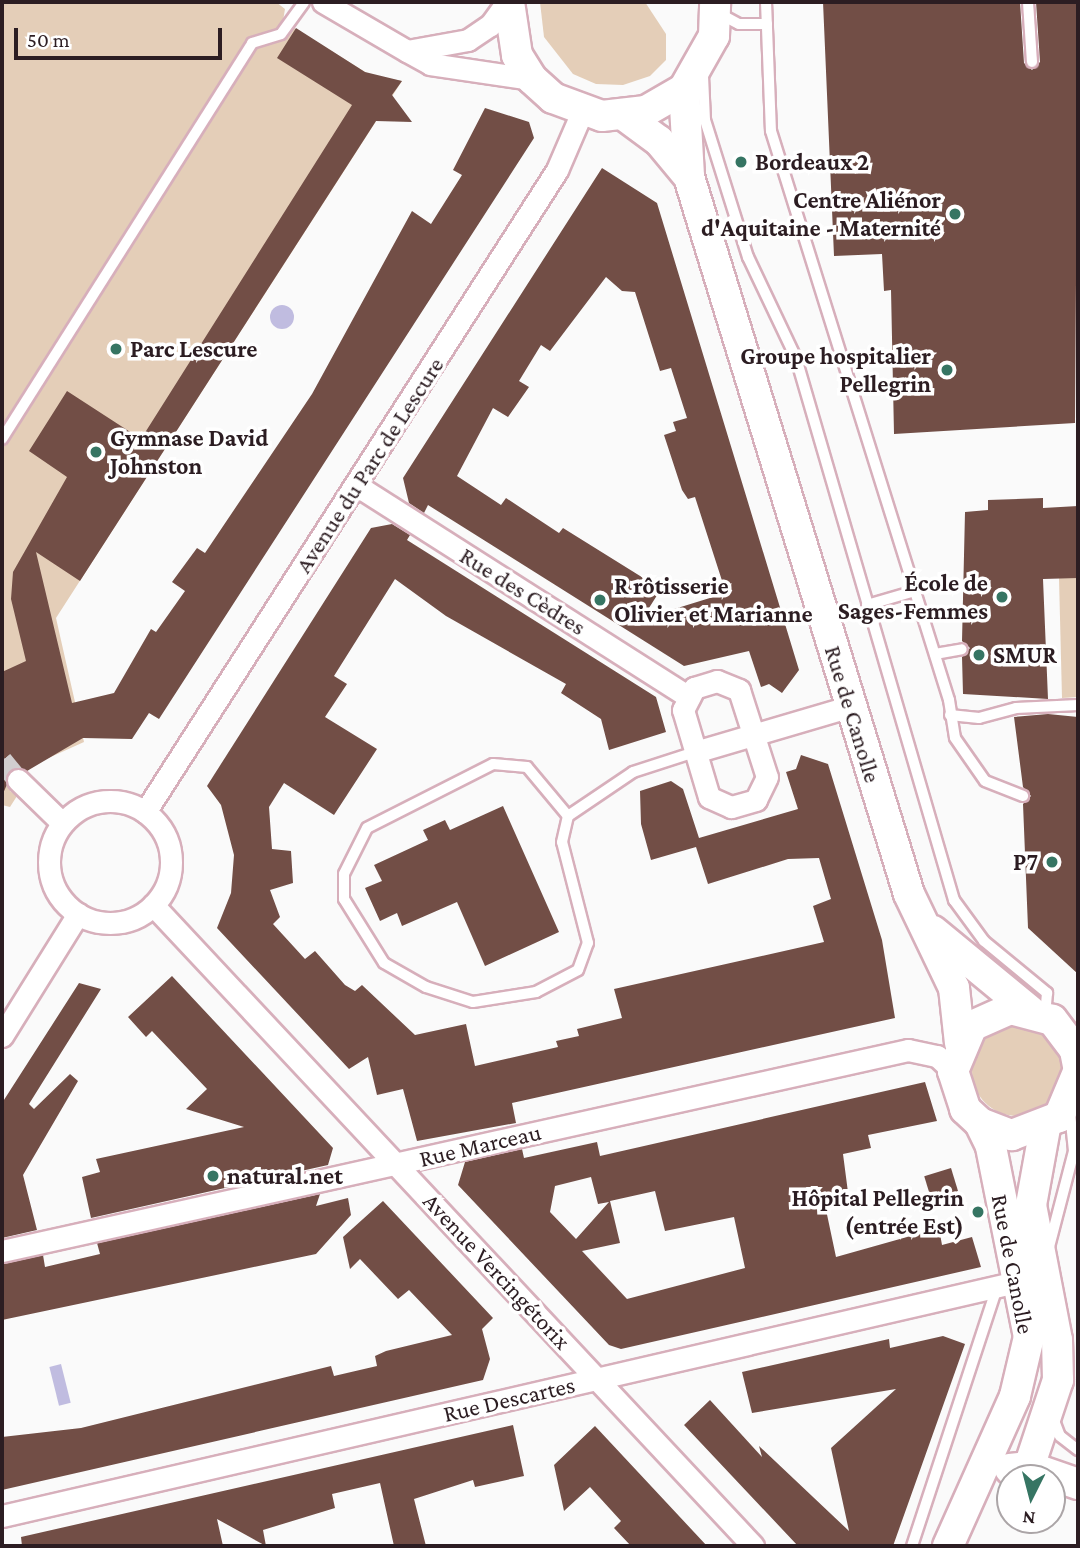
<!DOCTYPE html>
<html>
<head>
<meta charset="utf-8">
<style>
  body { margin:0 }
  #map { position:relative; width:1080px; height:1548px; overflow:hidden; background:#fafafa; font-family:"Crimson Pro",serif }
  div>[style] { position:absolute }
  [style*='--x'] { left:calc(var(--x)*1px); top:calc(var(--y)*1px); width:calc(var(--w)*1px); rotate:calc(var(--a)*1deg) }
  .green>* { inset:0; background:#e4ceb8 }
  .round { border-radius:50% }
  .water>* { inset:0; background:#c0bce0; transform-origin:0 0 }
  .building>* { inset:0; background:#724e46; transform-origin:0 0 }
  .street-tunnel>* { height:21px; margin-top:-10.5px; transform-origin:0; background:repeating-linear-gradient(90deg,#d1cecf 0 21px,transparent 0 31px) }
  .roads { filter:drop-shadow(2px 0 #d7afbb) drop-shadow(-2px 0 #d7afbb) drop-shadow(0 2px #d7afbb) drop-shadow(0 -2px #d7afbb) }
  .lane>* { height:10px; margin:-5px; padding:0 5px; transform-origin:5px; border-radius:5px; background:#fff }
  .street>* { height:21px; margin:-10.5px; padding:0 10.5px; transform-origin:10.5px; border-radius:10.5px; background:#fff }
  .street>.ring { margin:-10.5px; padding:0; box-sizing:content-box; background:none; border:21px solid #fff; border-radius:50% }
  .secondary>* { height:30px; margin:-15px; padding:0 15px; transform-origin:15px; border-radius:15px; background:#fff }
  .dots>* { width:19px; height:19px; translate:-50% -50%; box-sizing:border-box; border:4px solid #fff; border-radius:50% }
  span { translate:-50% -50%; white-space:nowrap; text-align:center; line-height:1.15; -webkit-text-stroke:7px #fff; paint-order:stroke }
  .poi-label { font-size:24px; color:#2c1d22; font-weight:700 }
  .left { translate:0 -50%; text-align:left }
  .right { translate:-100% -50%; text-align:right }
  .street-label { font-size:24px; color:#2c1d22 }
  .frame { position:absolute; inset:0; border:4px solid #2c1d22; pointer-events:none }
  .north { position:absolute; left:996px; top:1464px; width:70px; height:70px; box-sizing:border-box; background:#fff; border:2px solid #aba5a7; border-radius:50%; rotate:186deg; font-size:19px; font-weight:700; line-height:28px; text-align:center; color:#2c1d22 }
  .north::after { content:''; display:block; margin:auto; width:24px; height:32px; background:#367563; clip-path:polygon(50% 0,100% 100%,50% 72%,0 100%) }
  .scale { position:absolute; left:14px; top:28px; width:208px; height:32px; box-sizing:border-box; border:4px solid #2c1d22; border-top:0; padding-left:9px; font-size:21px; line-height:24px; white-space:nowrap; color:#2c1d22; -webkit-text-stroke:5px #fff; paint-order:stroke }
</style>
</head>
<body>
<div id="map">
  <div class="green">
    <div style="clip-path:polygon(2px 2px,276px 2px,285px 9px,283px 21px,370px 75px,402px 81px,56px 618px,84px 742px,33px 765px,10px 791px,17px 796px,10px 807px,2px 805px)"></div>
    <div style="clip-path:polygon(540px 2px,645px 2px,666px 34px,666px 60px,650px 76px,623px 85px,596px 84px,573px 74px,544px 37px)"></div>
    <div style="clip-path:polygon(1059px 578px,1078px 578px,1078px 697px,1062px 698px)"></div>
    <div class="round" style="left:972px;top:1026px;width:90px;height:90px"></div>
  </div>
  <div class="water">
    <div class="round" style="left:270px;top:305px;width:24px;height:24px"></div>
    <div style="left:61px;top:1364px;width:40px;height:12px;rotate:76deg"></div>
  </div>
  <div class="building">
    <div style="clip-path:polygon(823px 2px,1020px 2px,1024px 63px,1032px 70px,1040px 62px,1036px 2px,1078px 2px,1075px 423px,894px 434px,891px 290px,884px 291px,882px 254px,834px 256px)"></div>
    <div style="clip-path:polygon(296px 28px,365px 72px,402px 81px,392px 95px,412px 122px,376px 121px,80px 581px,36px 552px,72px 703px,114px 693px,151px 629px,156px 632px,185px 591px,172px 582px,197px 548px,205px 553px,312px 394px,412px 211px,431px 224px,462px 175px,453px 170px,485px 108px,529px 122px,534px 138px,159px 719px,149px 713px,132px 739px,83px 738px,27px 771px,14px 768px,2px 796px,2px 672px,26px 661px,11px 599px,13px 572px,67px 477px,29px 451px,67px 391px,141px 439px,352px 105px,277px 58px)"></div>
    <div style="clip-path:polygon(evenodd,602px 168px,657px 203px,799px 670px,782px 693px,769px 684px,761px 687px,749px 651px,684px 666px,428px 505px,424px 513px,409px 503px,403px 478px,602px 168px,606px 277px,622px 291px,635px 292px,660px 371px,671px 368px,687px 418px,673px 422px,676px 431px,664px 435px,682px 490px,688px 499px,695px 497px,726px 593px,642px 619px,661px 589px,563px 528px,559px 533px,506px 498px,501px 505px,457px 476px,493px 408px,508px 417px,529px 387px,519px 381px,541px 345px,550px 351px,606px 277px)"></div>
    <div style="clip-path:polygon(1043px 498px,1043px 508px,1078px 506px,1078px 578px,1043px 579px,1048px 699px,963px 694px,962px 657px,970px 648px,962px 641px,965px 512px,988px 510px,988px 500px)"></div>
    <div style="clip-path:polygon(392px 524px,410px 535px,407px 540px,656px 697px,666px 732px,609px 750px,601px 719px,561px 693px,566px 684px,446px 616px,395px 579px,334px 676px,347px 684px,325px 717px,377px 749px,334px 815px,284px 783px,269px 807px,272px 849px,291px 851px,293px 883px,270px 890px,280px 917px,273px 924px,305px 959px,315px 951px,345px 985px,355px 991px,362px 985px,415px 1035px,466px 1024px,475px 1066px,558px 1047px,556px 1041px,579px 1036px,577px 1029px,622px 1018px,614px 989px,824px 942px,813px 906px,831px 899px,819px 858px,788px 859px,708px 884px,696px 847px,651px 860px,641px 824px,640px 791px,671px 781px,683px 789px,699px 838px,798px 809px,786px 772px,796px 769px,801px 755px,828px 764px,882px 940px,895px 1018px,512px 1103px,516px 1123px,417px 1141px,403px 1089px,377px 1095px,368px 1057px,349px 1069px,217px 928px,231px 893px,234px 855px,221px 805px,207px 786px,371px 528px)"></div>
    <div style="clip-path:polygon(1048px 714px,1078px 717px,1078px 974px,1028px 928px,1023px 804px,1031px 796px,1023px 787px,1014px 717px)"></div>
    <div style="clip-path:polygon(503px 806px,559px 932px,485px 966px,457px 902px,402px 926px,397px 913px,380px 921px,365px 888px,382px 881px,374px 865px,428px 840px,423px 830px,445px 820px,450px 830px)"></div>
    <div style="clip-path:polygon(172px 976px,333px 1148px,328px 1165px,91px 1218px,82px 1177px,100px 1172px,96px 1159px,244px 1127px,186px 1109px,207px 1089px,152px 1031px,146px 1037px,128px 1017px)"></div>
    <div style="clip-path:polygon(79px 983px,101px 989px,29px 1104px,34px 1109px,70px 1074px,78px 1081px,23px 1175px,37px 1230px,2px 1238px,2px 1103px)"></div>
    <div style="clip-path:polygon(evenodd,925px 1082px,937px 1121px,868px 1135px,871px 1148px,843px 1154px,849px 1200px,825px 1205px,836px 1257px,939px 1228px,942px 1245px,972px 1237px,981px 1267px,621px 1349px,609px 1345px,458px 1185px,465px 1162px,522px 1149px,524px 1158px,597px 1142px,600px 1156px,925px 1082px,591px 1177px,598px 1204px,609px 1202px,576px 1239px,550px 1212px,555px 1186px,591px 1177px,925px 1082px,655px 1191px,665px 1231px,734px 1217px,745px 1268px,627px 1299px,582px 1251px,620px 1243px,610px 1201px,655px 1191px)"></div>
    <div style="left:951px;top:1168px;width:24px;height:28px;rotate:73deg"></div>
    <div style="clip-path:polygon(320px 1194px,316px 1206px,348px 1198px,351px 1215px,316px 1254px,2px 1320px,2px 1264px,43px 1255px,45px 1267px,100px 1254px,97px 1243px)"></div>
    <div style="clip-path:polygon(383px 1201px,493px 1318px,482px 1329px,490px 1359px,483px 1380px,2px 1490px,2px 1437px,81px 1428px,331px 1366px,334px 1376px,377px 1366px,375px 1356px,386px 1351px,452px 1335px,409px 1290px,398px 1299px,360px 1259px,350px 1269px,343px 1237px)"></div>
    <div style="clip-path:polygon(943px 1336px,965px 1344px,893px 1546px,798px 1546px,684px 1425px,710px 1400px,762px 1457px,759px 1446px,849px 1531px,831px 1448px,896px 1389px,752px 1413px,742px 1372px,889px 1339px,890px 1348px)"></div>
    <div style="clip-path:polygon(513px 1425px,524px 1476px,475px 1487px,473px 1480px,414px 1499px,426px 1546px,394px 1546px,380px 1483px,332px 1494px,335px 1508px,263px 1530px,266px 1546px,217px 1519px,223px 1546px,22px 1546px,21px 1537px)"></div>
    <div style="clip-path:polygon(595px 1426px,707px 1546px,631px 1546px,614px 1528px,621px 1521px,590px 1487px,564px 1511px,554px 1465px)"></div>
  </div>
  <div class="street-tunnel">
    <div style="--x:2;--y:760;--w:26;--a:51"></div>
  </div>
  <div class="roads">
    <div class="lane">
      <div style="--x:766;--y:2;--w:129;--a:87.8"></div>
      <div style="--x:771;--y:131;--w:596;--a:72.63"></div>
      <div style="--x:949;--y:700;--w:38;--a:81"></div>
      <div style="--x:955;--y:738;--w:52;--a:55.1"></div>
      <div style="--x:985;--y:781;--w:41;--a:21.5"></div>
      <div style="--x:1028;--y:2;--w:60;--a:86.2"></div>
      <div style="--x:720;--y:14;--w:21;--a:28"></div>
      <div style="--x:739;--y:24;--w:28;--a:0"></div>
      <div style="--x:703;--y:76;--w:44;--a:87.4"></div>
      <div style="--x:705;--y:120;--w:144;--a:72.6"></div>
      <div style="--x:748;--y:257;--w:112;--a:64.6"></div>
      <div style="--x:796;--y:358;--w:565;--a:73.75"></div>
      <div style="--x:954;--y:900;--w:51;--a:53.8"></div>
      <div style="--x:984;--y:941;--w:82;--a:39.5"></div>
      <div style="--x:1047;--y:993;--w:23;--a:95"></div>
      <div style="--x:2;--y:439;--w:468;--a:-57.7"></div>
      <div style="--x:252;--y:43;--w:30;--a:-17"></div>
      <div style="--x:281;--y:34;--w:39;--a:-54"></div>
      <div style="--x:867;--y:605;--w:50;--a:-16.3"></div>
      <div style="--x:935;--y:654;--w:27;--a:-10"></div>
      <div style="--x:950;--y:715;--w:29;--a:6"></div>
      <div style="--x:979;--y:718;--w:38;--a:-15"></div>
      <div style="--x:1016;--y:708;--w:62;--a:-2.8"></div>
      <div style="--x:568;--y:816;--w:64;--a:-129.9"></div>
      <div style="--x:527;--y:767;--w:34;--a:-175"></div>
      <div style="--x:493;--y:764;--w:141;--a:153.1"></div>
      <div style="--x:367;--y:828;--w:51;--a:116.6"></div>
      <div style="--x:344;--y:874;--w:25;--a:90"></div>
      <div style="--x:344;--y:899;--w:75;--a:58"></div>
      <div style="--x:384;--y:963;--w:48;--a:29.7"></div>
      <div style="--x:426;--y:987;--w:49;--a:17.7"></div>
      <div style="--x:473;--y:1002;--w:64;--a:-9"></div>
      <div style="--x:536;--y:992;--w:47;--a:-27.6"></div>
      <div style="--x:578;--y:970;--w:29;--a:-70"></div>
      <div style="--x:588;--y:943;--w:104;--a:-104.4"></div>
      <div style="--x:562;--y:842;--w:27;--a:-77"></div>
      <div style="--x:568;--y:816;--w:78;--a:-34.1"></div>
      <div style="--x:633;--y:772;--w:65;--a:-17.9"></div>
      <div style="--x:1049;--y:1247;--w:99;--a:-75.4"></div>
      <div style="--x:1074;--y:1151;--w:38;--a:-96"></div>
      <div style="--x:1053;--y:1418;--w:19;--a:69"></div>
      <div style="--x:1060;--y:1436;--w:23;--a:38"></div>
      <div style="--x:912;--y:1546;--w:273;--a:-71.8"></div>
    </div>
    <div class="street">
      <div style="--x:323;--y:2;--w:97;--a:30.3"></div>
      <div style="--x:507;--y:2;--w:29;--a:126"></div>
      <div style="--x:490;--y:25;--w:27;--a:146"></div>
      <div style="--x:468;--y:40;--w:62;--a:169.8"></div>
      <div style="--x:407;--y:51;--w:26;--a:29"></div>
      <div style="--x:430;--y:64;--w:103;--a:8.4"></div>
      <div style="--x:356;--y:485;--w:395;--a:32.5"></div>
      <div style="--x:717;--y:681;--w:24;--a:22"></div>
      <div style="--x:739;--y:690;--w:91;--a:72.2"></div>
      <div style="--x:767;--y:777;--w:25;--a:116"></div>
      <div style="--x:756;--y:800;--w:26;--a:164"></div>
      <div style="--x:731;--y:807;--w:24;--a:-156"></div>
      <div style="--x:709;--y:797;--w:91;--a:-106.6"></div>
      <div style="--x:683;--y:710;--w:25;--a:-63"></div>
      <div style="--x:694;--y:688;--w:24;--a:-17"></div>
      <div style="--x:695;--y:752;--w:163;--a:-16.4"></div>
      <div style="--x:18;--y:780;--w:62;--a:44.3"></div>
      <div class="ring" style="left:49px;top:801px;width:101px;height:101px"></div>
      <div style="--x:145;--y:812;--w:763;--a:-57.31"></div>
      <div style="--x:557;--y:170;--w:63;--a:-66.7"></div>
      <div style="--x:153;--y:905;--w:878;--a:46.89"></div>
      <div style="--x:2;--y:1036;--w:144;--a:-58.1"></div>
      <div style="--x:2;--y:1251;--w:928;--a:-12.51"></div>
      <div style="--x:908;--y:1050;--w:30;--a:12"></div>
      <div style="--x:937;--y:1056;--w:22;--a:43"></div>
      <div style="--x:2;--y:1516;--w:1041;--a:-12.99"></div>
    </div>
    <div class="secondary">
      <div style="--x:509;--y:2;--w:54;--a:81.4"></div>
      <div style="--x:517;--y:55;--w:28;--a:58"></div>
      <div style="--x:532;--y:79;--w:28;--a:42"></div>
      <div style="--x:553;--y:98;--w:52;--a:20.2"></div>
      <div style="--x:602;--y:116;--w:44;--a:-6.5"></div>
      <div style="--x:646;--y:111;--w:44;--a:-30.1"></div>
      <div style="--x:684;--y:89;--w:61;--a:-60.5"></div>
      <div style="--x:714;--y:36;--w:34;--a:-88"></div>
      <div style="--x:684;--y:89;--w:88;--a:86.7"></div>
      <div style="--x:689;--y:177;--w:750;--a:72.94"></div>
      <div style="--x:909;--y:894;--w:104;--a:64.4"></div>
      <div style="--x:954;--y:988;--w:55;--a:83.8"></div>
      <div style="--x:625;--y:116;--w:42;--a:36.3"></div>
      <div style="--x:659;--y:141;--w:47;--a:50.2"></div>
      <div style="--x:933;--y:931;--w:126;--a:39.5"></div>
      <div style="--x:1078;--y:1066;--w:16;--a:-101"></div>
      <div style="--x:1075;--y:1050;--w:38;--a:-127"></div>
      <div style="--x:1052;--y:1020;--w:43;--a:-165.3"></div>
      <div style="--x:1010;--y:1009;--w:42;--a:155.9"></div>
      <div style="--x:972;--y:1026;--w:49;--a:112.9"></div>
      <div style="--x:953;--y:1071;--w:40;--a:72"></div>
      <div style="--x:965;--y:1109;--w:21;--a:43"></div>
      <div style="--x:980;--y:1123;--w:34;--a:21"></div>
      <div style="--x:1012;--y:1135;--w:50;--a:-21"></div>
      <div style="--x:1059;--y:1117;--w:49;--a:-67.1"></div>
      <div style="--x:1029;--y:1467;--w:92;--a:-71.6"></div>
      <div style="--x:1058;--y:1380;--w:40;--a:-91.4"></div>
      <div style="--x:1057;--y:1340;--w:137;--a:-100.9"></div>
      <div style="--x:1031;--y:1205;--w:78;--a:-79.7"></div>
      <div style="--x:1010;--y:1469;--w:19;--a:-6"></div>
      <div style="--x:1029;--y:1467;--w:52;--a:19.1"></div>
      <div style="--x:948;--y:1546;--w:164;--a:-65.9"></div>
      <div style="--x:1015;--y:1396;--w:61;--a:-76.7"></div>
      <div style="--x:1029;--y:1337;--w:195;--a:-101.3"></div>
      <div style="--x:991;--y:1146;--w:25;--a:-116"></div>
    </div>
  </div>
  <div class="dots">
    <div style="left:741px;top:162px;background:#367563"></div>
    <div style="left:955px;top:214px;background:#367563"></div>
    <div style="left:116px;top:349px;background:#367563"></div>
    <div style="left:947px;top:370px;background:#367563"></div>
    <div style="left:96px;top:452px;background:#367563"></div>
    <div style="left:1002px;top:597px;background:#367563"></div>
    <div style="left:600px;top:600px;background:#367563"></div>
    <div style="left:979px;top:655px;background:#367563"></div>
    <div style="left:1052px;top:862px;background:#367563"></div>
    <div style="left:213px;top:1176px;background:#367563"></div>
    <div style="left:978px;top:1212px;background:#367563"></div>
  </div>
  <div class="poi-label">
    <span class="left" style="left:755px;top:162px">Bordeaux 2</span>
    <span class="right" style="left:941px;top:214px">Centre Aliénor<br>d'Aquitaine - Maternité</span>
    <span class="left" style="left:130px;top:349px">Parc Lescure</span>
    <span class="right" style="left:931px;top:370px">Groupe hospitalier<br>Pellegrin</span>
    <span class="left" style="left:110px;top:452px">Gymnase David<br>Johnston</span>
    <span class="right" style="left:988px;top:597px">École de<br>Sages-Femmes</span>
    <span class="left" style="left:614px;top:600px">R rôtisserie<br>Olivier et Marianne</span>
    <span class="left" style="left:993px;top:655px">SMUR</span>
    <span class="right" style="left:1038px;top:862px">P7</span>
    <span class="left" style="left:227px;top:1176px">natural.net</span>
    <span class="right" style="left:964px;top:1212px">Hôpital Pellegrin<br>(entrée Est)</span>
  </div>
  <div class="street-label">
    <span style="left:369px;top:465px;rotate:-57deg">Avenue du Parc de Lescure</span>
    <span style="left:523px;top:591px;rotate:32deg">Rue des Cèdres</span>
    <span style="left:853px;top:714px;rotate:73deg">Rue de Canolle</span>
    <span style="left:480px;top:1145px;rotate:-13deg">Rue Marceau</span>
    <span style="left:1013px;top:1264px;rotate:79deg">Rue de Canolle</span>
    <span style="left:497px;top:1271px;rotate:47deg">Avenue Vercingétorix</span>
    <span style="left:509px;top:1399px;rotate:-13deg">Rue Descartes</span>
  </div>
  <div class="frame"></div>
  <div class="north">N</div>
  <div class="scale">50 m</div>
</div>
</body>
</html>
